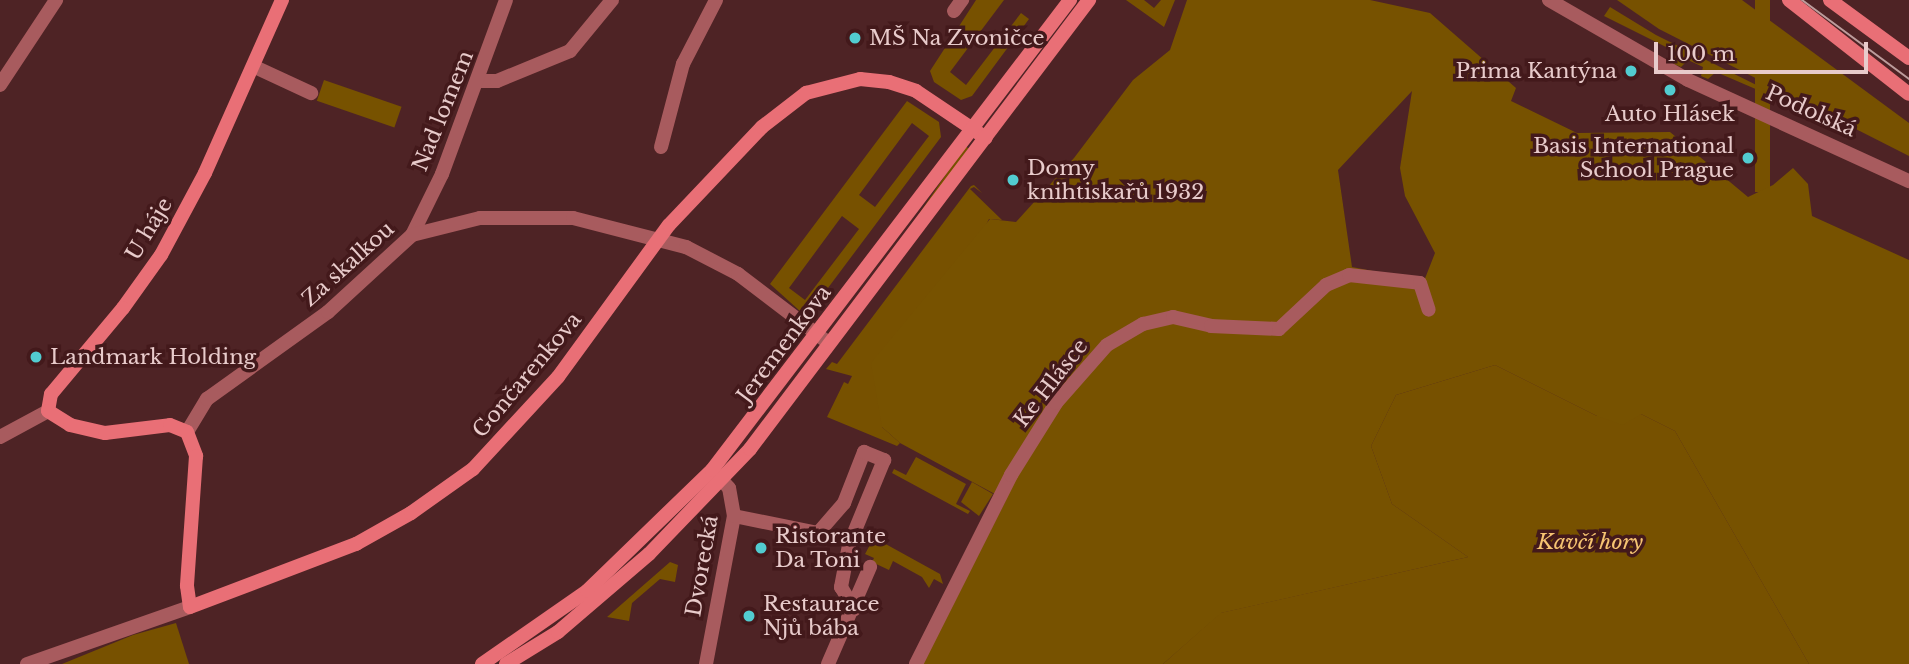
<!DOCTYPE html>
<html>
<head>
<meta charset="utf-8">
<style>
  body { margin:0 }
  #map { position:relative; width:1909px; height:664px; overflow:hidden; background:#4e2325; font-family:"Libre Baskerville",serif }
  div>[style] { position:absolute }
  [style*='--x'] { left:calc(var(--x)*1px); top:calc(var(--y)*1px); width:calc(var(--w)*1px); rotate:calc(var(--a)*1deg) }
  .green>* { inset:0; background:#775100; transform-origin:0 0 }
  .forest>* { inset:0; background:#775200; transform-origin:0 0 }
  .street>* { height:14px; margin:-7px; padding:0 7px; transform-origin:7px; border-radius:7px; background:#a85b5e }
  .secondary>* { height:14px; margin:-7px; padding:0 7px; transform-origin:7px; border-radius:7px; background:#e96f76 }
  .tram>* { height:2px; margin:-1px; padding:0 1px; transform-origin:1px; border-radius:1px; background:#bc9c9c }
  .dots>* { width:19px; height:19px; translate:-50% -50%; box-sizing:border-box; border:4px solid #43191b; border-radius:50% }
  span { translate:-50% -50%; white-space:nowrap; text-align:center; line-height:1.15; -webkit-text-stroke:7px #43191b; paint-order:stroke }
  .poi-label { font-size:21px; color:#e8cbcb }
  .left { translate:0 -50%; text-align:left }
  .right { translate:-100% -50%; text-align:right }
  .street-label { font-size:21px; color:#e8cbcb }
  .park-label { font-size:21px; color:#f6c472; font-style:italic }
  .scale { position:absolute; left:1654px; top:42px; width:214px; height:32px; box-sizing:border-box; border:4px solid #e8cbcb; border-top:0; padding-left:9px; font-size:21px; line-height:24px; white-space:nowrap; color:#e8cbcb; -webkit-text-stroke:5px #43191b; paint-order:stroke }
</style>
</head>
<body>
<div id="map">
  <div class="green">
    <div style="clip-path:polygon(976px 0,1004px 0,950px 72px,966px 85px,1021px 13px,1029px 19px,972px 96px,961px 100px,934px 82px,930px 71px)"></div>
    <div style="clip-path:polygon(1126px 0,1144px 0,1154px 8px,1161px 0,1175px 0,1164px 27px)"></div>
    <div style="clip-path:polygon(1617px 0,1742px 0,1909px 123px,1909px 156px,1659px 29px)"></div>
    <div style="left:1755px;top:0;width:15px;height:192px"></div>
    <div style="clip-path:polygon(1610px 7px,1656px 35px,1825px 119px,1716px 72px,1708px 79px,1701px 76px,1703px 67px,1688px 60px,1681px 67px,1674px 64px,1676px 52px,1604px 16px)"></div>
    <div style="clip-path:polygon(evenodd,907px 101px,939px 122px,941px 137px,813px 308px,801px 312px,770px 284px,907px 101px,912px 123px,929px 136px,875px 207px,859px 195px,912px 123px,907px 101px,842px 216px,859px 229px,805px 300px,789px 288px,842px 216px)"></div>
    <div style="left:965px;top:146px;width:4px;height:224px;rotate:34deg"></div>
    <div style="clip-path:polygon(974px 185px,982px 193px,974px 187px,970px 189px,1002px 220px,989px 219px,882px 427px,900px 443px,897px 446px,827px 417px,844px 382px,848px 384px,852px 376px,826px 369px,832px 362px,837px 364px,971px 186px)"></div>
    <div style="clip-path:polygon(1495px 365px,1597px 416px,1641px 414px,1675px 431px,1809px 664px,1163px 664px,1220px 613px,1468px 557px,1392px 504px,1371px 446px,1396px 395px)"></div>
    <div style="clip-path:polygon(916px 457px,966px 484px,956px 504px,970px 511px,968px 514px,892px 473px,894px 469px,906px 475px)"></div>
    <div style="clip-path:polygon(972px 482px,993px 494px,979px 516px,961px 502px)"></div>
    <div style="clip-path:polygon(862px 531px,940px 574px,943px 584px,934px 579px,929px 588px,922px 577px,893px 561px,889px 570px,872px 562px,874px 558px,865px 554px,871px 543px,859px 536px)"></div>
    <div style="clip-path:polygon(670px 562px,678px 565px,675px 582px,660px 579px,632px 603px,629px 621px,607px 617px)"></div>
    <div style="clip-path:polygon(176px 623px,189px 664px,62px 664px,133px 635px)"></div>
  </div>
  <div class="forest">
    <div style="clip-path:polygon(evenodd,1187px 0,1370px 0,1430px 13px,1516px 88px,1511px 101px,1577px 133px,1670px 132px,1748px 197px,1773px 185px,1793px 168px,1808px 184px,1812px 216px,1909px 260px,1909px 664px,1809px 664px,1675px 431px,1641px 414px,1623px 425px,1597px 416px,1495px 365px,1396px 395px,1371px 446px,1392px 504px,1468px 557px,1221px 613px,1163px 664px,922px 664px,1006px 500px,900px 443px,882px 427px,871px 363px,990px 219px,1016px 222px,1074px 158px,1133px 80px,1170px 50px,1187px 0,1412px 91px,1400px 168px,1405px 196px,1435px 253px,1424px 281px,1352px 267px,1338px 170px,1412px 91px)"></div>
    <div style="left:324px;top:80px;width:82px;height:22px;rotate:19deg"></div>
  </div>
  <div class="street">
    <div style="--x:1549;--y:0;--w:160;--a:29.9"></div>
    <div style="--x:1688;--y:80;--w:243;--a:24.6"></div>
    <div style="--x:954;--y:11;--w:14;--a:-54"></div>
    <div style="--x:255;--y:67;--w:62;--a:24.9"></div>
    <div style="--x:479;--y:81;--w:18;--a:0"></div>
    <div style="--x:497;--y:81;--w:79;--a:-22.3"></div>
    <div style="--x:570;--y:51;--w:66;--a:-50.5"></div>
    <div style="--x:0;--y:85;--w:102;--a:-56.6"></div>
    <div style="--x:661;--y:147;--w:86;--a:-75.2"></div>
    <div style="--x:683;--y:64;--w:72;--a:-62.7"></div>
    <div style="--x:412;--y:235;--w:68;--a:-63.8"></div>
    <div style="--x:442;--y:174;--w:185;--a:-69.8"></div>
    <div style="--x:187;--y:432;--w:39;--a:-59"></div>
    <div style="--x:207;--y:399;--w:149;--a:-35.7"></div>
    <div style="--x:328;--y:312;--w:114;--a:-42.5"></div>
    <div style="--x:412;--y:235;--w:70;--a:-14"></div>
    <div style="--x:480;--y:218;--w:93;--a:0"></div>
    <div style="--x:573;--y:218;--w:117;--a:14.4"></div>
    <div style="--x:686;--y:247;--w:59;--a:27.4"></div>
    <div style="--x:738;--y:274;--w:111;--a:37.3"></div>
    <div style="--x:0;--y:437;--w:55;--a:-28.4"></div>
    <div style="--x:734;--y:516;--w:86;--a:11.4"></div>
    <div style="--x:818;--y:533;--w:40;--a:-49"></div>
    <div style="--x:844;--y:503;--w:55;--a:-68.6"></div>
    <div style="--x:864;--y:452;--w:22;--a:22"></div>
    <div style="--x:884;--y:460;--w:92;--a:112.4"></div>
    <div style="--x:849;--y:545;--w:43;--a:100.8"></div>
    <div style="--x:841;--y:587;--w:26;--a:59"></div>
    <div style="--x:27;--y:664;--w:173;--a:-19.3"></div>
    <div style="--x:706;--y:664;--w:151;--a:-79.3"></div>
    <div style="--x:734;--y:516;--w:28;--a:-100"></div>
    <div style="--x:729;--y:488;--w:22;--a:-133"></div>
    <div style="--x:828;--y:664;--w:106;--a:-66.6"></div>
    <div style="--x:916;--y:664;--w:212;--a:-63.3"></div>
    <div style="--x:1011;--y:475;--w:85;--a:-58"></div>
    <div style="--x:1056;--y:403;--w:77;--a:-48.7"></div>
    <div style="--x:1107;--y:345;--w:42;--a:-30.3"></div>
    <div style="--x:1143;--y:324;--w:31;--a:-13"></div>
    <div style="--x:1173;--y:317;--w:39;--a:13"></div>
    <div style="--x:1211;--y:326;--w:68;--a:2.5"></div>
    <div style="--x:1279;--y:329;--w:64;--a:-43.1"></div>
    <div style="--x:1326;--y:285;--w:25;--a:-23"></div>
    <div style="--x:1349;--y:275;--w:71;--a:6.4"></div>
    <div style="--x:1420;--y:283;--w:28;--a:72"></div>
  </div>
  <div class="secondary">
    <div style="--x:282;--y:0;--w:189;--a:114"></div>
    <div style="--x:205;--y:173;--w:93;--a:118.2"></div>
    <div style="--x:161;--y:255;--w:65;--a:125.6"></div>
    <div style="--x:123;--y:308;--w:112;--a:129.9"></div>
    <div style="--x:51;--y:394;--w:17;--a:100"></div>
    <div style="--x:48;--y:411;--w:26;--a:32"></div>
    <div style="--x:70;--y:425;--w:36;--a:13"></div>
    <div style="--x:105;--y:433;--w:65;--a:-7"></div>
    <div style="--x:170;--y:425;--w:18;--a:22"></div>
    <div style="--x:187;--y:432;--w:26;--a:69"></div>
    <div style="--x:196;--y:456;--w:130;--a:94"></div>
    <div style="--x:187;--y:586;--w:21;--a:82"></div>
    <div style="--x:190;--y:607;--w:178;--a:-20.8"></div>
    <div style="--x:356;--y:544;--w:63;--a:-29.4"></div>
    <div style="--x:411;--y:513;--w:76;--a:-35.4"></div>
    <div style="--x:473;--y:469;--w:125;--a:-47.3"></div>
    <div style="--x:558;--y:377;--w:188;--a:-53.9"></div>
    <div style="--x:669;--y:225;--w:135;--a:-46.5"></div>
    <div style="--x:762;--y:127;--w:56;--a:-37.7"></div>
    <div style="--x:806;--y:93;--w:56;--a:-14.5"></div>
    <div style="--x:860;--y:79;--w:29;--a:6"></div>
    <div style="--x:889;--y:82;--w:28;--a:18"></div>
    <div style="--x:916;--y:91;--w:84;--a:33.9"></div>
    <div style="--x:1789;--y:0;--w:152;--a:38.1"></div>
    <div style="--x:1830;--y:0;--w:98;--a:36.3"></div>
    <div style="--x:482;--y:664;--w:128;--a:-34.8"></div>
    <div style="--x:587;--y:591;--w:174;--a:-44.1"></div>
    <div style="--x:712;--y:470;--w:591;--a:-52.7"></div>
    <div style="--x:506;--y:664;--w:61;--a:-31.6"></div>
    <div style="--x:558;--y:632;--w:120;--a:-40.6"></div>
    <div style="--x:649;--y:554;--w:146;--a:-46.1"></div>
    <div style="--x:750;--y:449;--w:563;--a:-52.95"></div>
  </div>
  <div class="tram">
    <div style="--x:1802;--y:0;--w:133;--a:36.4"></div>
  </div>
  <div class="dots">
    <div style="left:855px;top:38px;background:#52ccd0"></div>
    <div style="left:1631px;top:71px;background:#52ccd0"></div>
    <div style="left:1670px;top:90px;background:#52ccd0"></div>
    <div style="left:1748px;top:158px;background:#52ccd0"></div>
    <div style="left:1013px;top:180px;background:#52ccd0"></div>
    <div style="left:36px;top:357px;background:#52ccd0"></div>
    <div style="left:761px;top:548px;background:#52ccd0"></div>
    <div style="left:749px;top:616px;background:#52ccd0"></div>
  </div>
  <div class="poi-label">
    <span class="left" style="left:869px;top:38px">MŠ Na Zvoničce</span>
    <span class="right" style="left:1617px;top:71px">Prima Kantýna</span>
    <span style="left:1670px;top:114px">Auto Hlásek</span>
    <span class="right" style="left:1734px;top:158px">Basis International<br>School Prague</span>
    <span class="left" style="left:1027px;top:180px">Domy<br>knihtiskařů 1932</span>
    <span class="left" style="left:50px;top:357px">Landmark Holding</span>
    <span class="left" style="left:775px;top:548px">Ristorante<br>Da Toni</span>
    <span class="left" style="left:763px;top:616px">Restaurace<br>Njů bába</span>
  </div>
  <div class="street-label">
    <span style="left:443px;top:111px;rotate:-68deg">Nad lomem</span>
    <span style="left:1811px;top:111px;rotate:24deg">Podolská</span>
    <span style="left:149px;top:229px;rotate:-59deg">U háje</span>
    <span style="left:348px;top:264px;rotate:-42deg">Za skalkou</span>
    <span style="left:784px;top:344px;rotate:-53deg">Jeremenkova</span>
    <span style="left:527px;top:375px;rotate:-50deg">Gončarenkova</span>
    <span style="left:1051px;top:383px;rotate:-52deg">Ke Hlásce</span>
    <span style="left:702px;top:566px;rotate:-80deg">Dvorecká</span>
  </div>
  <div class="park-label">
    <span style="left:1590px;top:542px">Kavčí hory</span>
  </div>
  <div class="scale">100 m</div>
</div>
</body>
</html>
